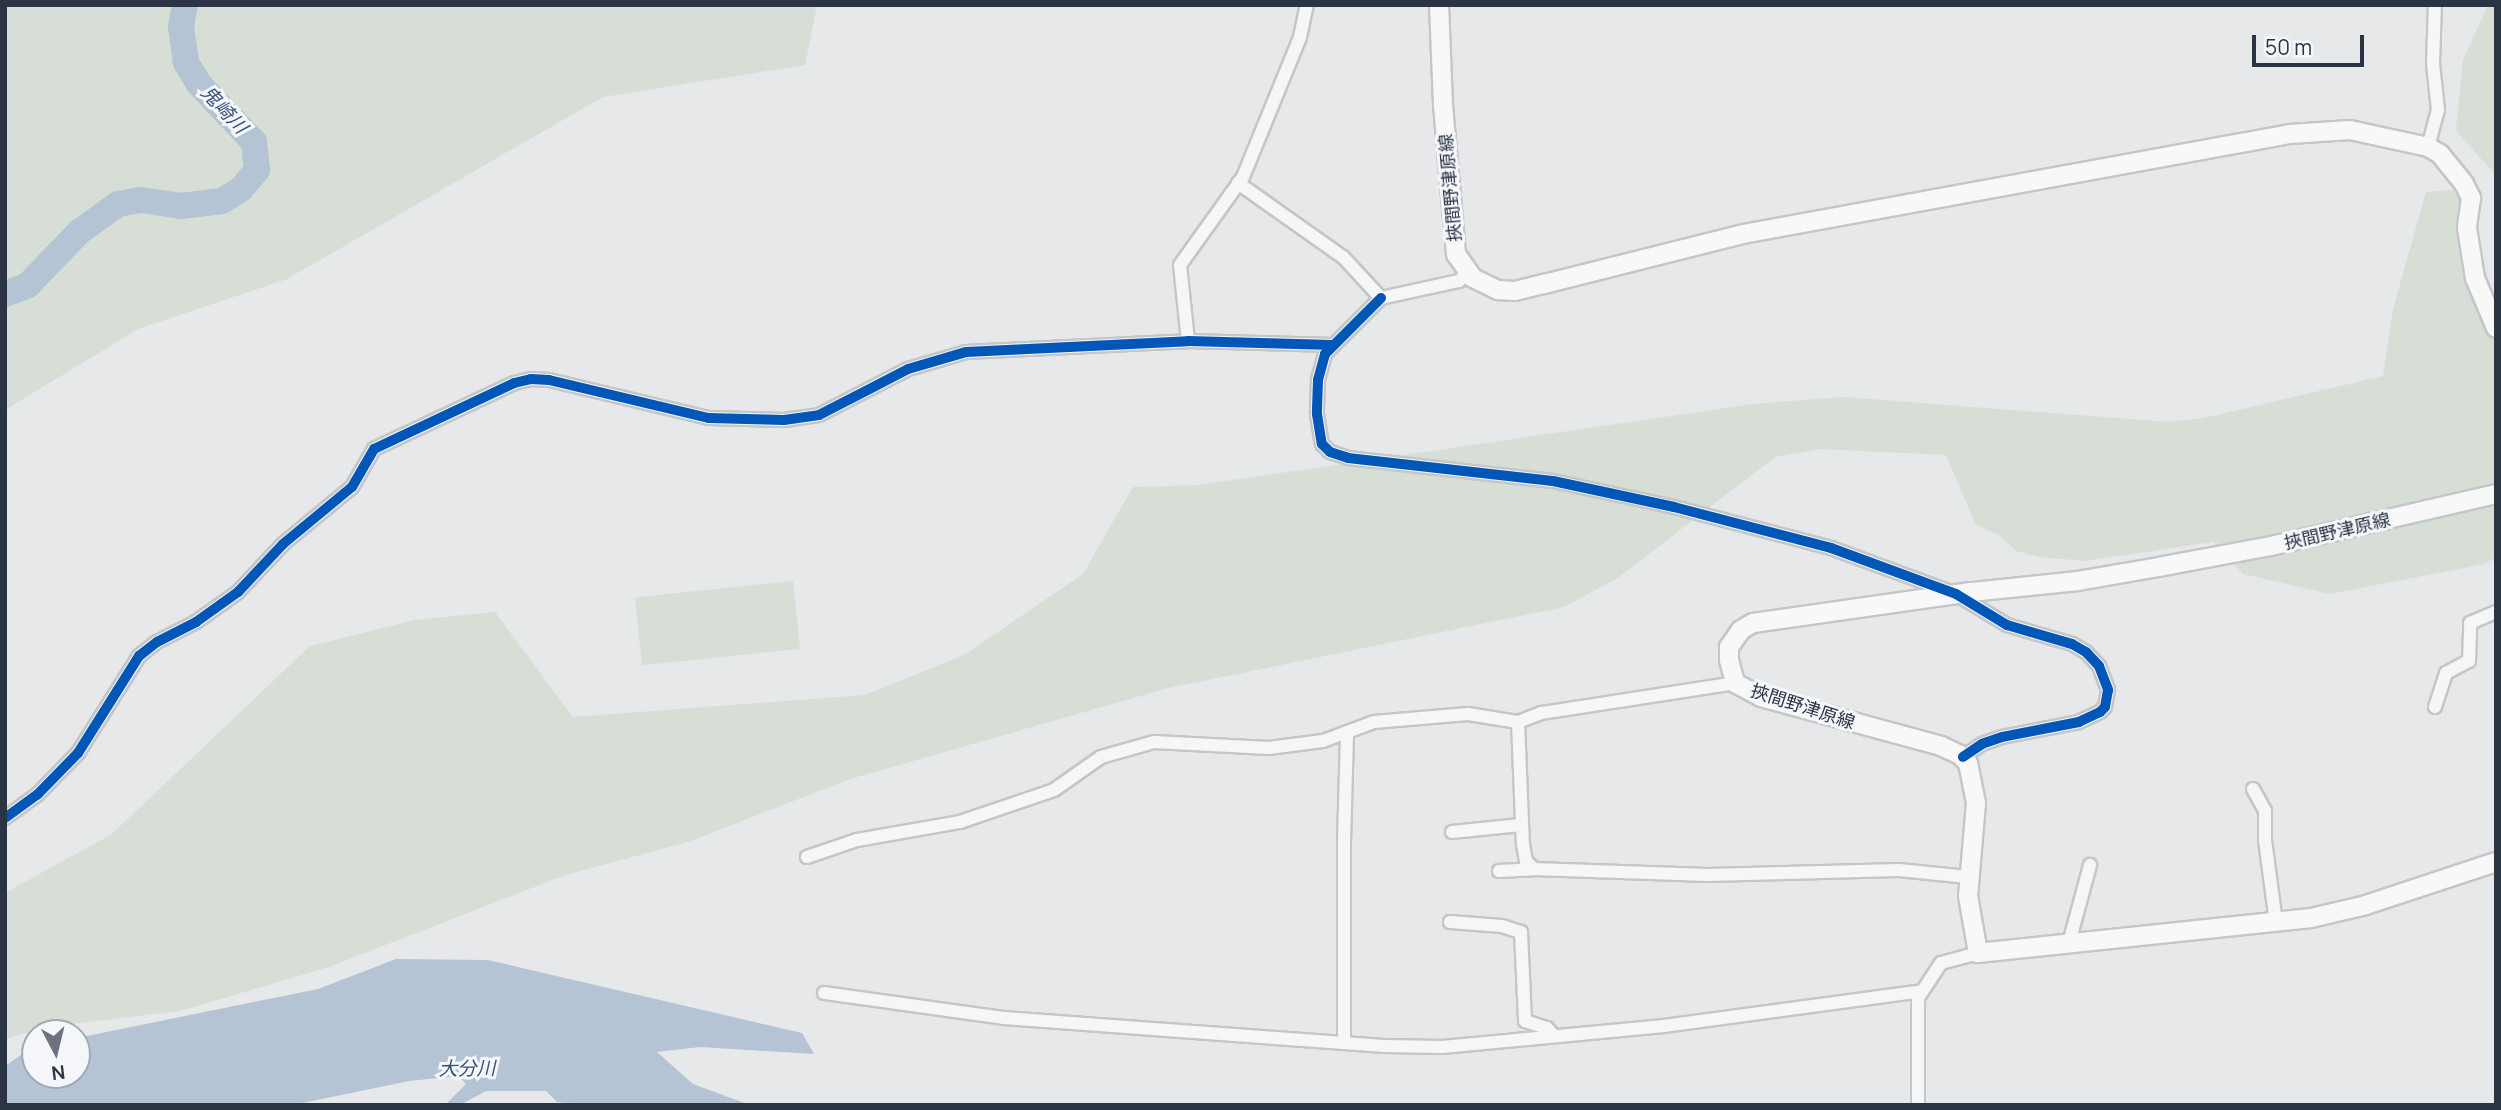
<!DOCTYPE html>
<html>
<head>
<meta charset="utf-8">
<style>
  body { margin:0 }
  #map { position:relative; width:2501px; height:1110px; overflow:hidden; background:#e6e8ea; font-family:Manrope,"Noto Sans JP",sans-serif }
  div>[style] { position:absolute }
  [style*='--x'] { left:calc(var(--x)*1px); top:calc(var(--y)*1px); width:calc(var(--w)*1px); rotate:calc(var(--a)*1deg) }
  .green>* { inset:0; background:#d6ded6; transform-origin:0 0 }
  .water>* { inset:0; background:#b4c4d5 }
  .river>* { height:26px; margin:-13px; padding:0 13px; transform-origin:13px; border-radius:13px; background:#b4c4d5 }
  .roads { filter:drop-shadow(2px 0 #c4c6c8) drop-shadow(-2px 0 #c4c6c8) drop-shadow(0 2px #c4c6c8) drop-shadow(0 -2px #c4c6c8) }
  .minor>* { height:12px; margin:-6px; padding:0 6px; transform-origin:6px; border-radius:6px; background:#f5f6f7 }
  .secondary>* { height:18px; margin:-9px; padding:0 9px; transform-origin:9px; border-radius:9px; background:#f8f8f8 }
  .cycleway>* { height:10px; margin:-5px; padding:0 5px; transform-origin:5px; border-radius:5px; background:#0057b8 }
  span { translate:-50% -50%; white-space:nowrap; text-align:center; line-height:1.15; -webkit-text-stroke:6px #f4f6f9; paint-order:stroke }
  .street-label { font-size:18px; color:#2b3445 }
  .water-label { font-size:19px; color:#34527a; font-style:italic }
  .frame { position:absolute; inset:0; border:7px solid #2b3445; pointer-events:none }
  .north { position:absolute; left:21px; top:1019px; width:70px; height:70px; box-sizing:border-box; background:#f4f6f9; border:2px solid #a4a8b1; border-radius:50%; rotate:173deg; font-size:19px; font-weight:700; line-height:28px; text-align:center; color:#2b3445 }
  .north::after { content:''; display:block; margin:auto; width:24px; height:32px; background:#6c737f; clip-path:polygon(50% 0,100% 100%,50% 72%,0 100%) }
  .scale { position:absolute; left:2252px; top:35px; width:112px; height:32px; box-sizing:border-box; border:4px solid #2b3445; border-top:0; padding-left:9px; font-size:21px; line-height:24px; white-space:nowrap; color:#2b3445; -webkit-text-stroke:5px #f4f6f9; paint-order:stroke }
</style>
</head>
<body>
<div id="map">
  <div class="green">
    <div style="clip-path:polygon(5px 5px,817px 5px,805px 65px,603px 97px,287px 279px,138px 329px,5px 410px)"></div>
    <div style="clip-path:polygon(2488px 5px,2496px 5px,2496px 175px,2456px 131px,2463px 60px)"></div>
    <div style="clip-path:polygon(2461px 189px,2458px 228px,2463px 260px,2496px 343px,2496px 557px,2484px 564px,2330px 594px,2243px 574px,2213px 542px,2085px 561px,2039px 557px,2016px 551px,1999px 535px,1976px 525px,1946px 455px,1819px 449px,1775px 457px,1619px 577px,1564px 607px,1168px 688px,850px 779px,688px 842px,565px 875px,329px 967px,180px 1011px,46px 1027px,5px 1039px,5px 893px,112px 834px,310px 646px,415px 620px,495px 612px,573px 717px,865px 695px,964px 655px,1083px 574px,1133px 487px,1198px 485px,1753px 404px,1843px 397px,2169px 422px,2204px 418px,2383px 376px,2393px 309px,2426px 192px)"></div>
    <div style="left:793px;top:581px;width:68px;height:159px;rotate:84deg"></div>
  </div>
  <div class="water">
    <div style="clip-path:polygon(396px 959px,488px 960px,802px 1033px,814px 1054px,700px 1047px,657px 1052px,693px 1084px,750px 1105px,596px 1105px,557px 1102px,546px 1091px,486px 1091px,460px 1105px,445px 1105px,466px 1084px,459px 1076px,409px 1081px,293px 1105px,5px 1105px,5px 1066px,34px 1046px,35px 1075px,77px 1075px,77px 1038px,318px 989px)"></div>
  </div>
  <div class="river">
    <div style="--x:5;--y:294;--w:25;--a:-21"></div>
    <div style="--x:28;--y:285;--w:74;--a:-46.1"></div>
    <div style="--x:79;--y:232;--w:48;--a:-35.7"></div>
    <div style="--x:118;--y:204;--w:23;--a:-10"></div>
    <div style="--x:141;--y:200;--w:40;--a:8.5"></div>
    <div style="--x:181;--y:206;--w:41;--a:-7"></div>
    <div style="--x:222;--y:201;--w:22;--a:-32"></div>
    <div style="--x:241;--y:189;--w:25;--a:-50"></div>
    <div style="--x:257;--y:170;--w:28;--a:-96"></div>
    <div style="--x:254;--y:142;--w:80;--a:-133.5"></div>
    <div style="--x:199;--y:84;--w:26;--a:-121"></div>
    <div style="--x:186;--y:62;--w:35;--a:-98"></div>
    <div style="--x:181;--y:27;--w:22;--a:-80"></div>
  </div>
  <div class="roads">
    <div class="minor">
      <div style="--x:2428;--y:147;--w:38;--a:-75"></div>
      <div style="--x:2438;--y:110;--w:46;--a:-96.2"></div>
      <div style="--x:2433;--y:64;--w:59;--a:-88.1"></div>
      <div style="--x:1238;--y:183;--w:128;--a:35.2"></div>
      <div style="--x:1343;--y:257;--w:56;--a:47.2"></div>
      <div style="--x:1381;--y:298;--w:80;--a:-12.3"></div>
      <div style="--x:1459;--y:281;--w:13;--a:-45"></div>
      <div style="--x:1381;--y:298;--w:79;--a:135"></div>
      <div style="--x:1325;--y:354;--w:27;--a:105"></div>
      <div style="--x:1318;--y:380;--w:34;--a:92"></div>
      <div style="--x:1317;--y:414;--w:30;--a:81"></div>
      <div style="--x:1322;--y:444;--w:11;--a:45"></div>
      <div style="--x:1330;--y:452;--w:19;--a:18"></div>
      <div style="--x:1348;--y:458;--w:206;--a:6.4"></div>
      <div style="--x:1553;--y:481;--w:124;--a:12.1"></div>
      <div style="--x:1674;--y:507;--w:162;--a:14.6"></div>
      <div style="--x:1831;--y:548;--w:133;--a:20.2"></div>
      <div style="--x:1956;--y:594;--w:60;--a:31.3"></div>
      <div style="--x:2007;--y:625;--w:68;--a:16.3"></div>
      <div style="--x:2072;--y:644;--w:16;--a:30"></div>
      <div style="--x:2086;--y:652;--w:19;--a:47"></div>
      <div style="--x:2099;--y:666;--w:26;--a:69"></div>
      <div style="--x:2108;--y:690;--w:17;--a:100"></div>
      <div style="--x:2105;--y:707;--w:7;--a:135"></div>
      <div style="--x:2100;--y:712;--w:23;--a:155"></div>
      <div style="--x:2079;--y:722;--w:78;--a:169"></div>
      <div style="--x:2002;--y:737;--w:21;--a:161"></div>
      <div style="--x:1982;--y:744;--w:23;--a:146"></div>
      <div style="--x:1188;--y:341;--w:76;--a:-96"></div>
      <div style="--x:1180;--y:265;--w:108;--a:-54.4"></div>
      <div style="--x:1243;--y:177;--w:151;--a:-67.8"></div>
      <div style="--x:1300;--y:37;--w:33;--a:-78"></div>
      <div style="--x:2435;--y:707;--w:36;--a:-72"></div>
      <div style="--x:2446;--y:673;--w:26;--a:-28"></div>
      <div style="--x:2469;--y:661;--w:38;--a:-88"></div>
      <div style="--x:2470;--y:623;--w:28;--a:-23"></div>
      <div style="--x:1518;--y:722;--w:122;--a:87.7"></div>
      <div style="--x:1523;--y:844;--w:17;--a:80"></div>
      <div style="--x:1526;--y:861;--w:11;--a:45"></div>
      <div style="--x:1534;--y:869;--w:174;--a:2"></div>
      <div style="--x:1708;--y:875;--w:191;--a:-1.5"></div>
      <div style="--x:1899;--y:870;--w:69;--a:5.8"></div>
      <div style="--x:2253;--y:789;--w:25;--a:61"></div>
      <div style="--x:2265;--y:811;--w:29;--a:90"></div>
      <div style="--x:2265;--y:840;--w:83;--a:82.4"></div>
      <div style="--x:5;--y:818;--w:39;--a:-36"></div>
      <div style="--x:37;--y:795;--w:59;--a:-45.7"></div>
      <div style="--x:78;--y:753;--w:115;--a:-57.8"></div>
      <div style="--x:139;--y:656;--w:23;--a:-38"></div>
      <div style="--x:157;--y:642;--w:44;--a:-27.1"></div>
      <div style="--x:196;--y:622;--w:52;--a:-35.5"></div>
      <div style="--x:238;--y:592;--w:66;--a:-46.8"></div>
      <div style="--x:283;--y:544;--w:89;--a:-39.6"></div>
      <div style="--x:352;--y:487;--w:44;--a:-59.9"></div>
      <div style="--x:374;--y:449;--w:155;--a:-25.2"></div>
      <div style="--x:514;--y:383;--w:17;--a:-13"></div>
      <div style="--x:531;--y:379;--w:18;--a:3"></div>
      <div style="--x:549;--y:380;--w:164;--a:13.4"></div>
      <div style="--x:709;--y:418;--w:75;--a:1.5"></div>
      <div style="--x:784;--y:420;--w:35;--a:-8"></div>
      <div style="--x:819;--y:415;--w:100;--a:-27.3"></div>
      <div style="--x:908;--y:369;--w:60;--a:-16.3"></div>
      <div style="--x:966;--y:352;--w:222;--a:-2.8"></div>
      <div style="--x:1188;--y:341;--w:145;--a:1.6"></div>
      <div style="--x:1452;--y:832;--w:69;--a:-5.8"></div>
      <div style="--x:807;--y:857;--w:53;--a:-18.8"></div>
      <div style="--x:857;--y:840;--w:105;--a:-9.9"></div>
      <div style="--x:960;--y:822;--w:99;--a:-18.8"></div>
      <div style="--x:1054;--y:790;--w:57;--a:-35.1"></div>
      <div style="--x:1101;--y:757;--w:55;--a:-15.8"></div>
      <div style="--x:1154;--y:742;--w:115;--a:3"></div>
      <div style="--x:1269;--y:748;--w:54;--a:-7.4"></div>
      <div style="--x:1323;--y:741;--w:54;--a:-20.4"></div>
      <div style="--x:1374;--y:722;--w:94;--a:-4.9"></div>
      <div style="--x:1468;--y:714;--w:51;--a:9.1"></div>
      <div style="--x:1518;--y:722;--w:26;--a:-21"></div>
      <div style="--x:1542;--y:713;--w:195;--a:-8.8"></div>
      <div style="--x:1499;--y:871;--w:35;--a:-3"></div>
      <div style="--x:1450;--y:922;--w:52;--a:4.4"></div>
      <div style="--x:1502;--y:926;--w:20;--a:18"></div>
      <div style="--x:1521;--y:932;--w:89;--a:87.4"></div>
      <div style="--x:1525;--y:1021;--w:23;--a:18"></div>
      <div style="--x:1547;--y:1028;--w:11;--a:49"></div>
      <div style="--x:2069;--y:943;--w:81;--a:-74.9"></div>
      <div style="--x:824;--y:993;--w:182;--a:7.9"></div>
      <div style="--x:1004;--y:1018;--w:381;--a:4.2"></div>
      <div style="--x:1384;--y:1046;--w:58;--a:1"></div>
      <div style="--x:1442;--y:1047;--w:223;--a:-5.4"></div>
      <div style="--x:1664;--y:1026;--w:260;--a:-7.7"></div>
      <div style="--x:1344;--y:1043;--w:201;--a:-90"></div>
      <div style="--x:1344;--y:842;--w:110;--a:-88.4"></div>
      <div style="--x:1918;--y:1105;--w:107;--a:-90"></div>
      <div style="--x:1918;--y:998;--w:42;--a:-56.7"></div>
      <div style="--x:1941;--y:963;--w:38;--a:-15"></div>
    </div>
    <div class="secondary">
      <div style="--x:1439;--y:5;--w:100;--a:87.7"></div>
      <div style="--x:1443;--y:105;--w:150;--a:85"></div>
      <div style="--x:1456;--y:254;--w:29;--a:55"></div>
      <div style="--x:1473;--y:278;--w:28;--a:26"></div>
      <div style="--x:1498;--y:290;--w:17;--a:3"></div>
      <div style="--x:1515;--y:291;--w:30;--a:-14"></div>
      <div style="--x:1544;--y:284;--w:205;--a:-14.1"></div>
      <div style="--x:1743;--y:234;--w:556;--a:-10.36"></div>
      <div style="--x:2290;--y:134;--w:60;--a:-3.8"></div>
      <div style="--x:2350;--y:130;--w:80;--a:12.3"></div>
      <div style="--x:2428;--y:147;--w:14;--a:30"></div>
      <div style="--x:2440;--y:154;--w:38;--a:51"></div>
      <div style="--x:2464;--y:184;--w:16;--a:63"></div>
      <div style="--x:2471;--y:198;--w:30;--a:98"></div>
      <div style="--x:2467;--y:228;--w:51;--a:80.9"></div>
      <div style="--x:2475;--y:278;--w:54;--a:67.2"></div>
      <div style="--x:2496;--y:494;--w:231;--a:167"></div>
      <div style="--x:2271;--y:546;--w:114;--a:169.4"></div>
      <div style="--x:2159;--y:567;--w:82;--a:170.2"></div>
      <div style="--x:2078;--y:581;--w:108;--a:174.1"></div>
      <div style="--x:1971;--y:592;--w:220;--a:171.9"></div>
      <div style="--x:1753;--y:623;--w:14;--a:150"></div>
      <div style="--x:1741;--y:630;--w:21;--a:125"></div>
      <div style="--x:1729;--y:647;--w:13;--a:90"></div>
      <div style="--x:1729;--y:660;--w:24;--a:75"></div>
      <div style="--x:1735;--y:683;--w:30;--a:28"></div>
      <div style="--x:1761;--y:697;--w:187;--a:15.2"></div>
      <div style="--x:1941;--y:746;--w:21;--a:25"></div>
      <div style="--x:1960;--y:755;--w:11;--a:45"></div>
      <div style="--x:1968;--y:763;--w:41;--a:78.7"></div>
      <div style="--x:1976;--y:803;--w:93;--a:94.9"></div>
      <div style="--x:1968;--y:896;--w:58;--a:80"></div>
      <div style="--x:1978;--y:953;--w:335;--a:-6"></div>
      <div style="--x:2311;--y:918;--w:57;--a:-13.3"></div>
      <div style="--x:2366;--y:905;--w:137;--a:-18.3"></div>
    </div>
  </div>
  <div class="cycleway">
    <div style="--x:1381;--y:298;--w:79;--a:135"></div>
    <div style="--x:1325;--y:354;--w:27;--a:105"></div>
    <div style="--x:1318;--y:380;--w:34;--a:92"></div>
    <div style="--x:1317;--y:414;--w:30;--a:81"></div>
    <div style="--x:1322;--y:444;--w:11;--a:45"></div>
    <div style="--x:1330;--y:452;--w:19;--a:18"></div>
    <div style="--x:1348;--y:458;--w:206;--a:6.4"></div>
    <div style="--x:1553;--y:481;--w:124;--a:12.1"></div>
    <div style="--x:1674;--y:507;--w:162;--a:14.6"></div>
    <div style="--x:1831;--y:548;--w:133;--a:20.2"></div>
    <div style="--x:1956;--y:594;--w:60;--a:31.3"></div>
    <div style="--x:2007;--y:625;--w:68;--a:16.3"></div>
    <div style="--x:2072;--y:644;--w:16;--a:30"></div>
    <div style="--x:2086;--y:652;--w:19;--a:47"></div>
    <div style="--x:2099;--y:666;--w:26;--a:69"></div>
    <div style="--x:2108;--y:690;--w:17;--a:100"></div>
    <div style="--x:2105;--y:707;--w:7;--a:135"></div>
    <div style="--x:2100;--y:712;--w:23;--a:155"></div>
    <div style="--x:2079;--y:722;--w:78;--a:169"></div>
    <div style="--x:2002;--y:737;--w:21;--a:161"></div>
    <div style="--x:1982;--y:744;--w:23;--a:146"></div>
    <div style="--x:5;--y:818;--w:39;--a:-36"></div>
    <div style="--x:37;--y:795;--w:59;--a:-45.7"></div>
    <div style="--x:78;--y:753;--w:115;--a:-57.8"></div>
    <div style="--x:139;--y:656;--w:23;--a:-38"></div>
    <div style="--x:157;--y:642;--w:44;--a:-27.1"></div>
    <div style="--x:196;--y:622;--w:52;--a:-35.5"></div>
    <div style="--x:238;--y:592;--w:66;--a:-46.8"></div>
    <div style="--x:283;--y:544;--w:89;--a:-39.6"></div>
    <div style="--x:352;--y:487;--w:44;--a:-59.9"></div>
    <div style="--x:374;--y:449;--w:155;--a:-25.2"></div>
    <div style="--x:514;--y:383;--w:17;--a:-13"></div>
    <div style="--x:531;--y:379;--w:18;--a:3"></div>
    <div style="--x:549;--y:380;--w:164;--a:13.4"></div>
    <div style="--x:709;--y:418;--w:75;--a:1.5"></div>
    <div style="--x:784;--y:420;--w:35;--a:-8"></div>
    <div style="--x:819;--y:415;--w:100;--a:-27.3"></div>
    <div style="--x:908;--y:369;--w:60;--a:-16.3"></div>
    <div style="--x:966;--y:352;--w:222;--a:-2.8"></div>
    <div style="--x:1188;--y:341;--w:145;--a:1.6"></div>
  </div>
  <div class="street-label">
    <span style="left:1450px;top:188px;rotate:-95deg">挾間野津原線</span>
    <span style="left:2337px;top:531px;rotate:-13deg">挾間野津原線</span>
    <span style="left:1803px;top:706px;rotate:18deg">挾間野津原線</span>
  </div>
  <div class="water-label">
    <span style="left:224px;top:110px;rotate:47deg">鬼崎川</span>
    <span style="left:467px;top:1069px;rotate:-1deg">大分川</span>
  </div>
  <div class="frame"></div>
  <div class="north">N</div>
  <div class="scale">50 m</div>
</div>
</body>
</html>
